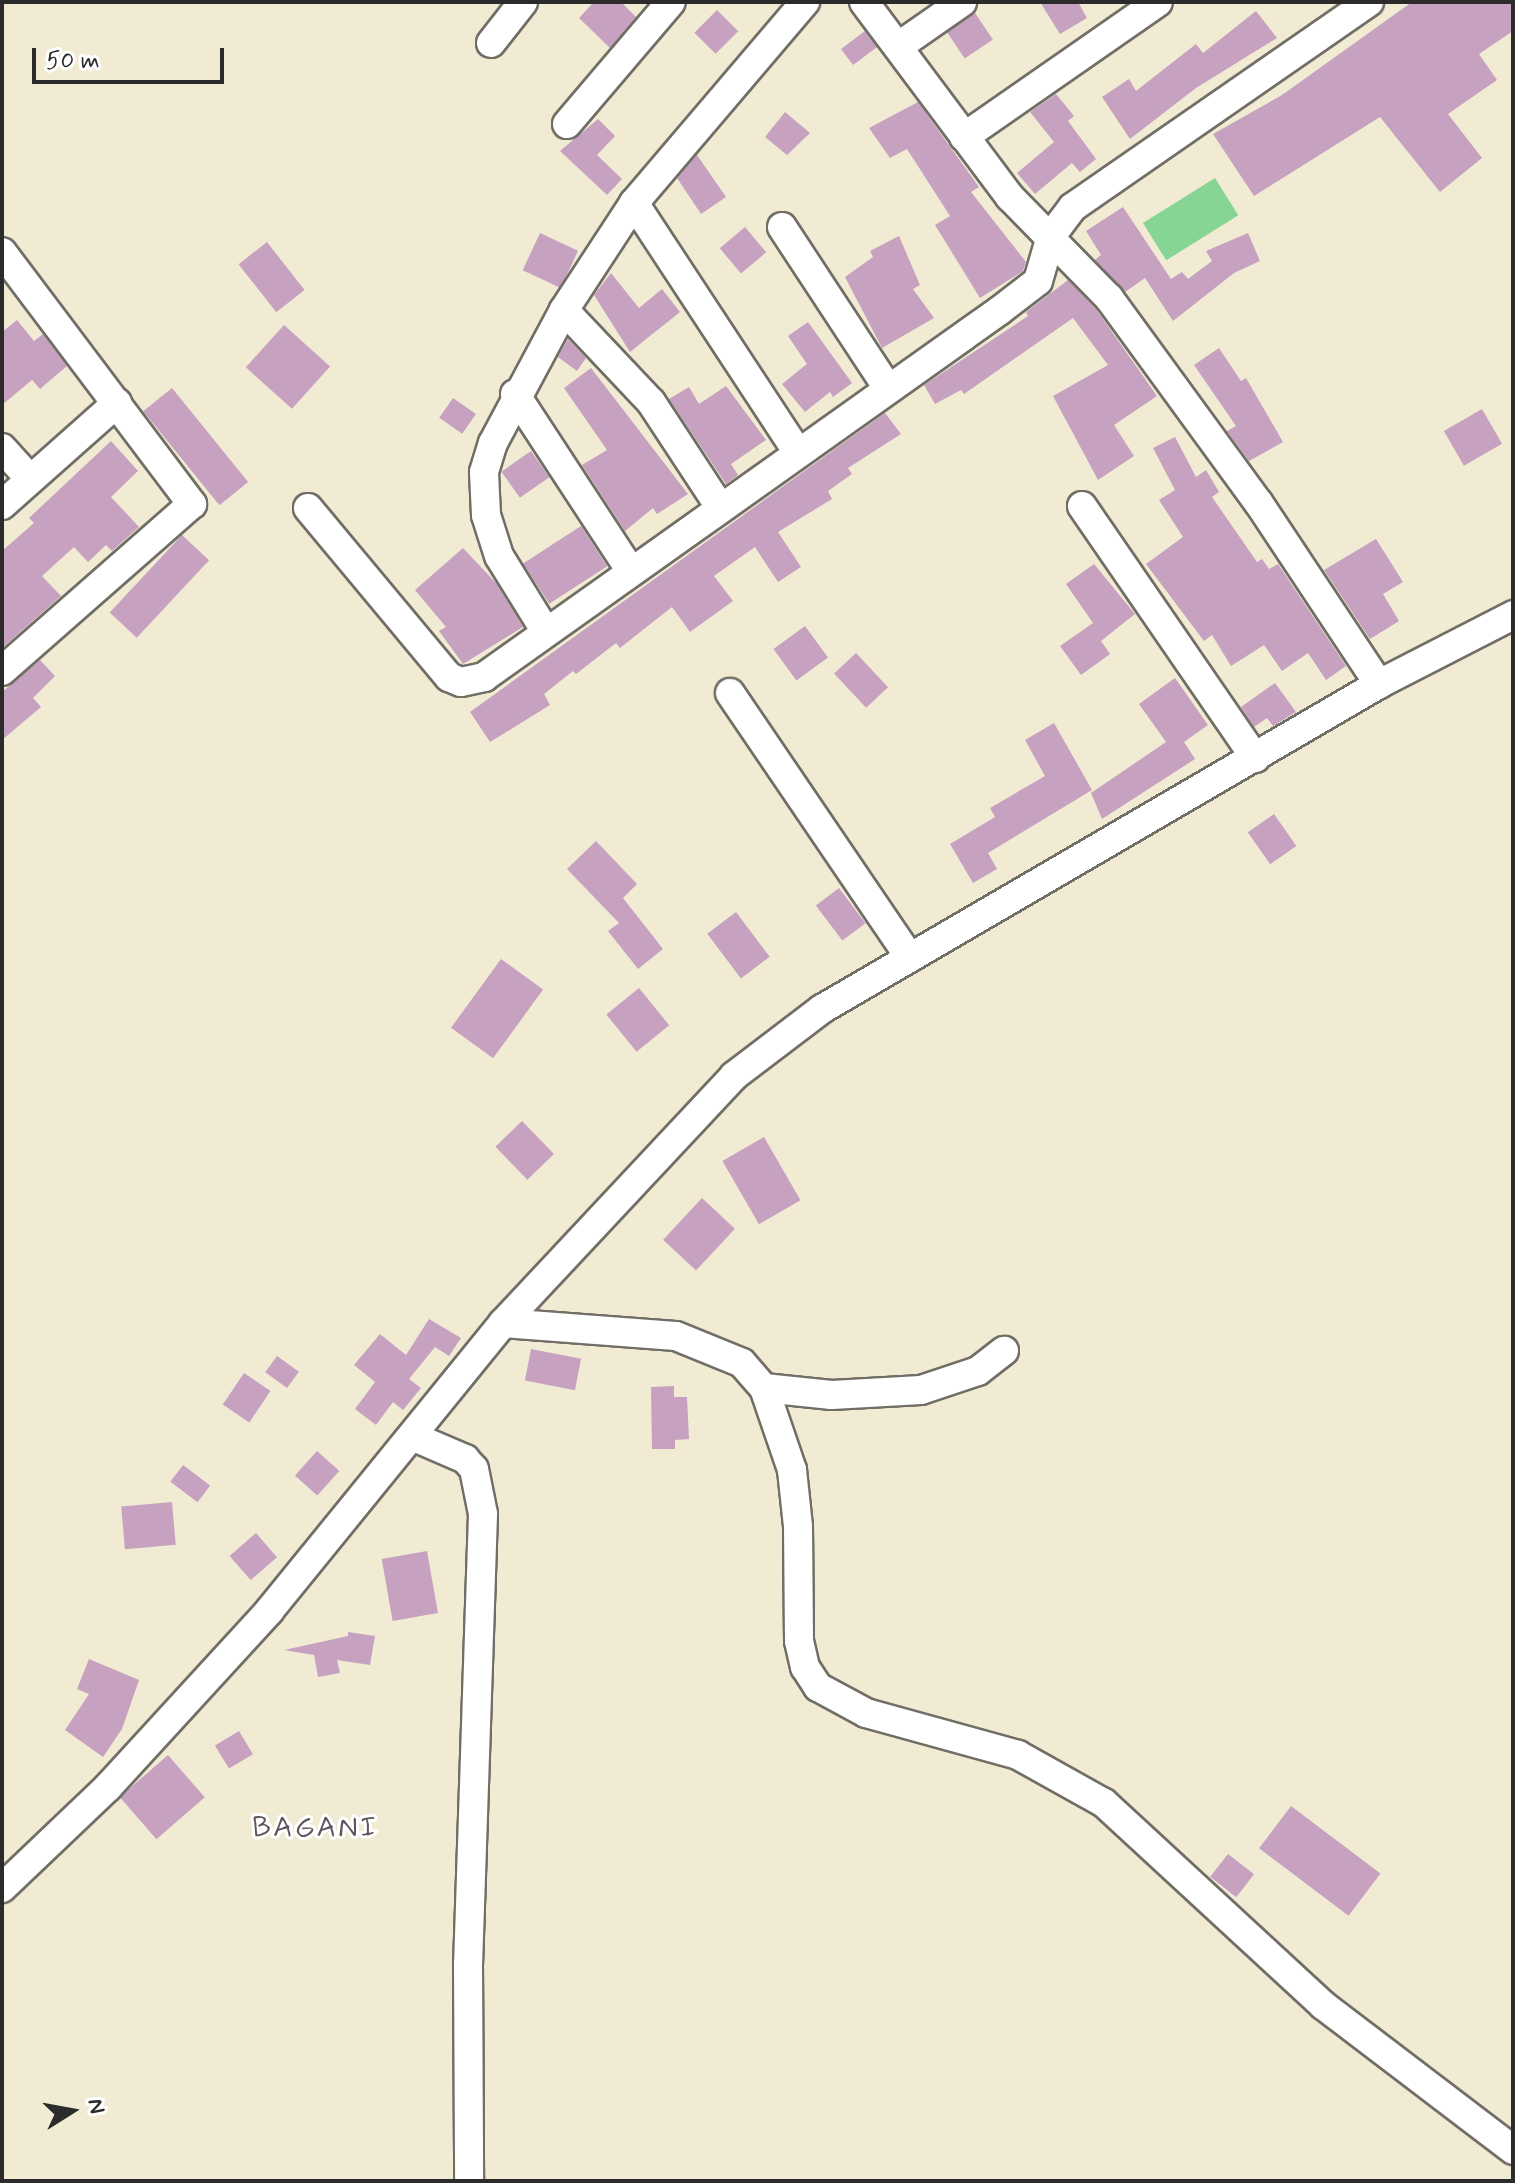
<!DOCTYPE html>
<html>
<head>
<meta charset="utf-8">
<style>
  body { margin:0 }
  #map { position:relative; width:1515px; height:2183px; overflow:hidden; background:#f2ebd4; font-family:Mynerve,sans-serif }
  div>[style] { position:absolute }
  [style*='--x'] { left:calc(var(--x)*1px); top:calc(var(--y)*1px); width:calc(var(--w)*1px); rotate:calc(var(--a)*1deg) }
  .green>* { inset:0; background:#87d594; transform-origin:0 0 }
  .building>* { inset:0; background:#c6a1c0; transform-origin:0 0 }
  .roads { filter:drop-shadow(2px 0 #716e66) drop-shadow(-2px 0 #716e66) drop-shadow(0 2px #716e66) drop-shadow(0 -2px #716e66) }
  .minor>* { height:28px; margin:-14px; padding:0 14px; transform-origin:14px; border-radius:14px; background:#fff }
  span { translate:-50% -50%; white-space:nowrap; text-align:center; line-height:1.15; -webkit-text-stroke:6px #fff; paint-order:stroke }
  .neighbourhood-label { font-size:30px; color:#61545f; letter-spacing:2px }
  .frame { position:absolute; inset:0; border:4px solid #2b2b2b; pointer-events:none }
  .north { position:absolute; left:32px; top:2071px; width:80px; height:80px; -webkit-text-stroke:6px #fff; paint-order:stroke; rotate:79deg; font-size:22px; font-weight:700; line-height:32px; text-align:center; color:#2b2b2b }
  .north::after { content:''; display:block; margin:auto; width:28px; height:36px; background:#2b2b2b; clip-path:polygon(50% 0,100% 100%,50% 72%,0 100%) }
  .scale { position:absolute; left:32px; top:48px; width:192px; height:36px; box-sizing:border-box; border:4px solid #2b2b2b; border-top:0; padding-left:10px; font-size:24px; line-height:28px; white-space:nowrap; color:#2b2b2b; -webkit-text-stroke:6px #fff; paint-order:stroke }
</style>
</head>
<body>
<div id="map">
  <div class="green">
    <div style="left:1215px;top:178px;width:44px;height:85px;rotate:58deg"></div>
  </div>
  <div class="building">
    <div style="clip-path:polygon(594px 2px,621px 2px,636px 17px,610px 48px,579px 18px)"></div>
    <div style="clip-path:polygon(1040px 2px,1078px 2px,1087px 18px,1060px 34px)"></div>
    <div style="clip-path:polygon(1412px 2px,1513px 2px,1513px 31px,1479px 54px,1497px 80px,1448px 114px,1482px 158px,1440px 192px,1380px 117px,1254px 196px,1213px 134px,1282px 95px)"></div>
    <div style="left:717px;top:10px;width:30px;height:32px;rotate:45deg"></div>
    <div style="clip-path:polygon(1256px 11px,1277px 38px,1196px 88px,1130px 139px,1102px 97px,1129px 79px,1136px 91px,1196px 44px,1203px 53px)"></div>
    <div style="left:975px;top:13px;width:32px;height:34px;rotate:56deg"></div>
    <div style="left:865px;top:31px;width:20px;height:30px;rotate:53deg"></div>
    <div style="clip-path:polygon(1056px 94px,1074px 116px,1068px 121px,1096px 159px,1080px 172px,1072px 163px,1035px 194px,1017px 173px,1054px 142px,1030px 112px)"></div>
    <div style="clip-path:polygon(918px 102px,979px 187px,971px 192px,1026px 262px,1023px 271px,980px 298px,935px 225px,950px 216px,907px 149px,890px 158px,869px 128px)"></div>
    <div style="clip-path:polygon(785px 112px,810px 133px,787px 155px,765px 137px)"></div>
    <div style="clip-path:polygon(598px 119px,615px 136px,597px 155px,622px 179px,607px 195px,560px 151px)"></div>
    <div style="clip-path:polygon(697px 155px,726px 197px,701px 214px,677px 178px)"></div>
    <div style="clip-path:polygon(1123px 207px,1171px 279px,1182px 272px,1188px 279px,1212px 261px,1206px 251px,1248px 233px,1260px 261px,1234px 273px,1173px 321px,1145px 278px,1125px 292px,1095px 260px,1101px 255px,1086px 231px)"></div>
    <div style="left:745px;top:227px;width:33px;height:33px;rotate:50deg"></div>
    <div style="left:540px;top:233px;width:42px;height:41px;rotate:25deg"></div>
    <div style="clip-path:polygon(899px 236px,920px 285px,913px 289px,934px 318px,882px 348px,845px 277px,873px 257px,870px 251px)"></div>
    <div style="left:267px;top:242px;width:61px;height:36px;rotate:52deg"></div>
    <div style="clip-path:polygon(611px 273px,639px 308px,662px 289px,680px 312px,630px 352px,594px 295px)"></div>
    <div style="clip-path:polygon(1068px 280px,1096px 309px,1157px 396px,1114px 425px,1134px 456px,1098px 480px,1053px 396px,1108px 365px,1073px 318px,964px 394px,961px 390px,935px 404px,924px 385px,1028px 316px,1026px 312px)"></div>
    <div style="clip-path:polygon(17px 320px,34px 341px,43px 334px,67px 366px,40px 389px,32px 380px,2px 405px,2px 332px)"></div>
    <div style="clip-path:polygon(808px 322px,852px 383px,833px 397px,830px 392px,805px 412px,782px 384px,807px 364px,788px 336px)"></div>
    <div style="left:284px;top:325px;width:62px;height:57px;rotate:42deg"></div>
    <div style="clip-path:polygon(568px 339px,586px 358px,577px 371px,558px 357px)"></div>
    <div style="clip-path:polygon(1219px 348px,1241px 381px,1246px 378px,1283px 442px,1249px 461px,1227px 431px,1236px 426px,1194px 365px)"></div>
    <div style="clip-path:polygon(591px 368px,688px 494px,657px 514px,653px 508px,625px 531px,582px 465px,607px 450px,564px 388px)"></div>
    <div style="clip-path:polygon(726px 386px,766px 440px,731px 464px,738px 475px,726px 484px,669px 399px,689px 387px,699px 404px)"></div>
    <div style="left:172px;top:388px;width:121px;height:37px;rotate:51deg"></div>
    <div style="left:453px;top:398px;width:28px;height:24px;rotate:35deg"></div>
    <div style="left:1482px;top:409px;width:40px;height:44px;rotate:60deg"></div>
    <div style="clip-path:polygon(885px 413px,901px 434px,848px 468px,852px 474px,828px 491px,832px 499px,778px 532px,801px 567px,778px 582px,755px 547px,714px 576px,733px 601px,690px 632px,672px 607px,620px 648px,616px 643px,576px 674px,573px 671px,544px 694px,550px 705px,490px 742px,470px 712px)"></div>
    <div style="clip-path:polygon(1175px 437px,1196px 477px,1206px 470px,1219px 492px,1212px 497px,1257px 562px,1262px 559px,1269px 569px,1278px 564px,1346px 666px,1326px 680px,1308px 653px,1282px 671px,1264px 645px,1231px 666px,1212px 635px,1204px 641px,1146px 564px,1183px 537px,1159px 500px,1175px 490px,1153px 448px)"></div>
    <div style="clip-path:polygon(111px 441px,138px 471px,111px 497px,139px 527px,112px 551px,106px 545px,88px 562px,74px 547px,42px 576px,61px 596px,2px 648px,2px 551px,34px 523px,29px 518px)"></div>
    <div style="left:531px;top:451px;width:32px;height:36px;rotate:55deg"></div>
    <div style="left:581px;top:526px;width:48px;height:69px;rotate:57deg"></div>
    <div style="left:182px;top:535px;width:37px;height:106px;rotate:43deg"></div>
    <div style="clip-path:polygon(1376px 539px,1403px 582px,1383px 594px,1399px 621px,1370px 639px,1324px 570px)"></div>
    <div style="clip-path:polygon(463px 548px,496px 583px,523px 627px,463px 664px,439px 631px,446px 627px,415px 590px)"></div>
    <div style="clip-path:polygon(1094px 564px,1135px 614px,1101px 641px,1110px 654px,1081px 675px,1060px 646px,1093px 623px,1066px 584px)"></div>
    <div style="left:805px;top:626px;width:39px;height:39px;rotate:54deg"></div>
    <div style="left:856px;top:653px;width:47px;height:30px;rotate:47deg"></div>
    <div style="clip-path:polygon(40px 660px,55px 676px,33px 698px,41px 707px,2px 740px,2px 692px)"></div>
    <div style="clip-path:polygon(1175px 678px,1208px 725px,1184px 742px,1195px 759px,1102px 819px,1091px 793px,1166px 742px,1139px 704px)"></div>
    <div style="clip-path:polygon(1275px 683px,1296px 712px,1273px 726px,1267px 718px,1254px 727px,1241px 707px)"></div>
    <div style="clip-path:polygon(1054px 723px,1092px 790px,988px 853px,997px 869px,973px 883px,950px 844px,995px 817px,990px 808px,1045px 776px,1025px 740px)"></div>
    <div style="left:1274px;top:814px;width:39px;height:32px;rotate:55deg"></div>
    <div style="clip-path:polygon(596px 841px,637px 884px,623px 898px,663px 949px,638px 969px,608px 931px,619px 923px,567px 869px)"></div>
    <div style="left:839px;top:888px;width:44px;height:29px;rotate:53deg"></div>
    <div style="left:736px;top:912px;width:56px;height:36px;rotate:53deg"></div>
    <div style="left:501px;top:959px;width:52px;height:85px;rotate:36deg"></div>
    <div style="left:639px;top:988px;width:48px;height:42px;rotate:51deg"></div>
    <div style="left:522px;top:1121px;width:46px;height:37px;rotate:46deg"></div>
    <div style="left:764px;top:1137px;width:73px;height:48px;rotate:60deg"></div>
    <div style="left:702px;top:1198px;width:45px;height:57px;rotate:43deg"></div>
    <div style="clip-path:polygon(429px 1319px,461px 1338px,449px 1356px,435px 1347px,409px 1379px,421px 1388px,403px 1410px,393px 1402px,376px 1425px,355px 1409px,375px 1382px,354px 1365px,380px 1334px,406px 1355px)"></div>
    <div style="left:531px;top:1349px;width:51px;height:32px;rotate:11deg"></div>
    <div style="left:277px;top:1356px;width:27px;height:20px;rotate:36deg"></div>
    <div style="left:244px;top:1373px;width:32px;height:38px;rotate:34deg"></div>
    <div style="clip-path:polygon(674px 1386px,674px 1397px,687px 1397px,689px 1439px,675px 1440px,675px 1449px,652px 1449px,651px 1387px)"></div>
    <div style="left:317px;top:1451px;width:30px;height:33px;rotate:42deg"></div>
    <div style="left:183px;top:1465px;width:34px;height:21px;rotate:37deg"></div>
    <div style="left:172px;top:1502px;width:43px;height:51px;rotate:85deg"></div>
    <div style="left:256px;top:1533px;width:32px;height:35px;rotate:49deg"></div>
    <div style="left:427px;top:1551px;width:63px;height:46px;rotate:80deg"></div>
    <div style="clip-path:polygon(348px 1632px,375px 1636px,370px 1665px,337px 1660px,340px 1673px,318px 1677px,314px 1655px,284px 1650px,348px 1636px)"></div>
    <div style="clip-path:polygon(89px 1659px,139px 1680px,122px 1729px,103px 1757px,65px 1730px,89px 1694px,77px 1689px)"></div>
    <div style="left:239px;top:1731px;width:27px;height:28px;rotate:59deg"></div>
    <div style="left:168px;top:1755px;width:56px;height:64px;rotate:49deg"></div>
    <div style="left:1291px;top:1806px;width:112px;height:53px;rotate:37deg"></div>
    <div style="left:1228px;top:1854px;width:33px;height:29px;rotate:38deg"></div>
  </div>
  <div class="roads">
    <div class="minor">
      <div style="--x:864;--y:2;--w:244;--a:53.2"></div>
      <div style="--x:1010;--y:197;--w:141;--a:45.6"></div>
      <div style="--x:1109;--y:298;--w:253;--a:53.9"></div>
      <div style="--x:1258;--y:502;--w:219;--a:56.4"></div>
      <div style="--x:491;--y:43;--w:52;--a:-52"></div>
      <div style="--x:899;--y:46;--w:77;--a:-34.9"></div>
      <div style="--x:567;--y:124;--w:160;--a:-49.6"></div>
      <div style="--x:964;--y:137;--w:236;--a:-34.8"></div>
      <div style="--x:634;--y:203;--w:297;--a:56.7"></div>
      <div style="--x:782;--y:227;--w:191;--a:56.7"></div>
      <div style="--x:2;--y:252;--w:316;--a:53"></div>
      <div style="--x:192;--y:504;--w:253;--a:138.7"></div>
      <div style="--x:564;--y:310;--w:127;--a:46.6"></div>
      <div style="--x:651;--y:402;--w:126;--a:56.7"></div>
      <div style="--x:515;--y:394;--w:212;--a:56.8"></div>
      <div style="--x:2;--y:448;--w:40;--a:48"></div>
      <div style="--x:2;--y:505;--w:154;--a:-41.6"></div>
      <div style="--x:1082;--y:506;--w:306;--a:55.5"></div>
      <div style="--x:308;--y:508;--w:220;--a:50.2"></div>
      <div style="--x:449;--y:677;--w:13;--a:23"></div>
      <div style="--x:461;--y:682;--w:24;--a:-12"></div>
      <div style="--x:484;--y:677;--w:632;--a:-35.4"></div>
      <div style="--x:999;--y:311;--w:49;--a:-37.6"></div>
      <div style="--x:1038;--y:281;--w:47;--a:-73.9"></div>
      <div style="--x:1051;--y:236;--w:36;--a:-53"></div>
      <div style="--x:1073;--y:207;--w:360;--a:-34.7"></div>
      <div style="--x:546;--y:632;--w:89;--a:-121.7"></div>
      <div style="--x:499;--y:556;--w:43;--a:-107.6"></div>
      <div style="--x:486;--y:515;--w:43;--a:-92.7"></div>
      <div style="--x:484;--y:472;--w:30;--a:-73"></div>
      <div style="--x:493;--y:443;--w:151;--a:-61.9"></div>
      <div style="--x:564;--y:310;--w:128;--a:-56.8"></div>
      <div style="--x:634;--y:203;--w:264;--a:-49.6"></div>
      <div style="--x:730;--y:693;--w:320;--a:55.8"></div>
      <div style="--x:503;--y:1323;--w:173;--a:4.3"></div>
      <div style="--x:676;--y:1336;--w:71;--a:22.2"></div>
      <div style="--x:742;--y:1363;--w:33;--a:49"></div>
      <div style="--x:764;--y:1388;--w:87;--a:71.1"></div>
      <div style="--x:792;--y:1470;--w:56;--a:83.9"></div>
      <div style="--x:798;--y:1526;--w:115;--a:89.5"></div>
      <div style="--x:799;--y:1641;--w:27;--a:77"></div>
      <div style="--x:805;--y:1667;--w:24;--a:57"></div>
      <div style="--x:818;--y:1687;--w:55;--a:28.4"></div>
      <div style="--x:866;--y:1713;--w:158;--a:15.4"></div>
      <div style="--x:1018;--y:1755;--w:98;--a:29.2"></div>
      <div style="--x:1104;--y:1803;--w:298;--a:42.7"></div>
      <div style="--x:1323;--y:2005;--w:239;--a:37.3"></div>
      <div style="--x:764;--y:1388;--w:68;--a:5.9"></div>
      <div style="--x:832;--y:1395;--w:89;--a:-3.2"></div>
      <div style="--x:921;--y:1390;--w:60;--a:-18.4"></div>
      <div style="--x:978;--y:1371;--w:33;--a:-38"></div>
      <div style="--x:414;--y:1437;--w:56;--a:23.3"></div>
      <div style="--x:465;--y:1459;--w:13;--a:48"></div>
      <div style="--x:474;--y:1469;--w:46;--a:78.7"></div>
      <div style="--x:483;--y:1514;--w:449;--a:91.9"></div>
      <div style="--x:468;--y:1963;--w:218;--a:89.7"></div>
      <div style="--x:2;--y:1888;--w:146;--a:-43.6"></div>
      <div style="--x:108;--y:1787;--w:239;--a:-47.5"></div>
      <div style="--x:269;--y:1611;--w:371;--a:-50.9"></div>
      <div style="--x:503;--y:1323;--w:338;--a:-46.9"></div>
      <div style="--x:734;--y:1076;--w:111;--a:-37.3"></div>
      <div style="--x:822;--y:1009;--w:645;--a:-30.26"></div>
      <div style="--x:1379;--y:684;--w:151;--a:-27.2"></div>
    </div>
  </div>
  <div class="neighbourhood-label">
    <span style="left:315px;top:1828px">BAGANI</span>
  </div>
  <div class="frame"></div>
  <div class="north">N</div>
  <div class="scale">50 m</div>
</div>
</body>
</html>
